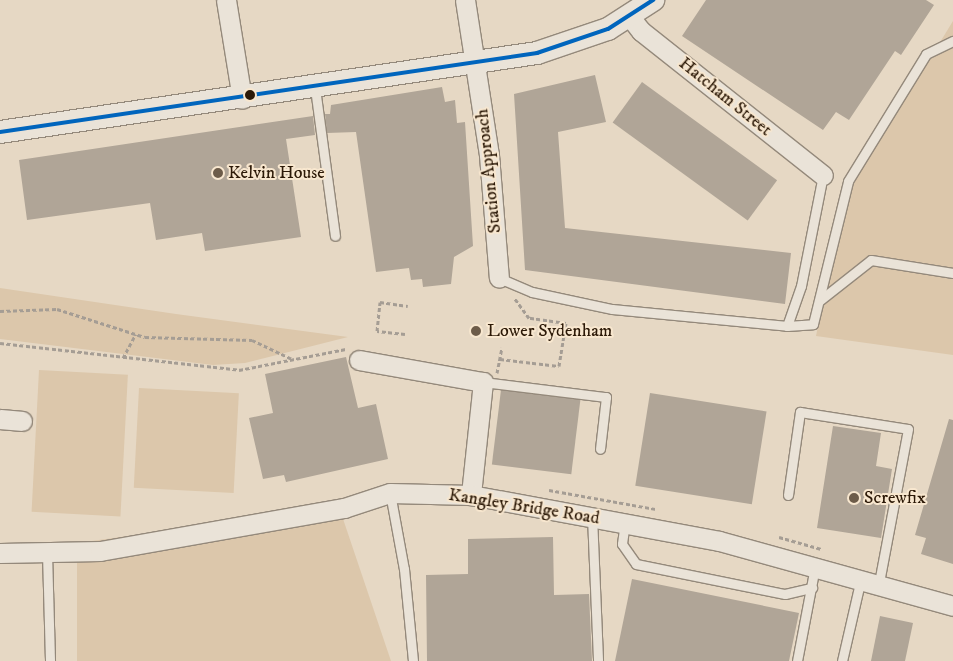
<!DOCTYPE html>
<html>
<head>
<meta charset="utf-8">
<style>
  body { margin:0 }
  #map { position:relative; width:953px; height:661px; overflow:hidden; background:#e6d8c4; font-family:"IM FELL DW Pica",serif }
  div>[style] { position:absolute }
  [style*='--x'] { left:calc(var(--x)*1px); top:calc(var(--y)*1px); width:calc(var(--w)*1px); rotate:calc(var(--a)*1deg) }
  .green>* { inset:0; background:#dcc7ab; transform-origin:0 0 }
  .building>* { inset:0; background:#b0a597; transform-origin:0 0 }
  .path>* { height:3px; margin-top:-1.5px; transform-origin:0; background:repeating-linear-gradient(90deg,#a59d94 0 4px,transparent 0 6.5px) }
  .roads { filter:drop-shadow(1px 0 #94897b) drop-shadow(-1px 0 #94897b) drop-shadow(0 1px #94897b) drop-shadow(0 -1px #94897b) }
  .service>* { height:9px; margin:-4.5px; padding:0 4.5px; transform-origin:4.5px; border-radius:4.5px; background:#eae3d8 }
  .minor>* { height:19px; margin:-9.5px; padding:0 9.5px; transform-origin:9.5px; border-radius:9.5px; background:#eae3d8 }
  .tertiary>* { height:22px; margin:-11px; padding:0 11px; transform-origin:11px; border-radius:11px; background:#eae3d8 }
  .bus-1>* { height:4px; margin:-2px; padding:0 2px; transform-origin:2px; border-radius:2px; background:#0065bd }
  .dots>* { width:14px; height:14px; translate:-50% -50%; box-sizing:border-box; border:2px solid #f8e7cf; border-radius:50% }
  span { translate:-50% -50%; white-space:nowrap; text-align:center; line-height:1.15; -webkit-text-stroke:4px #f8e7cf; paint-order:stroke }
  .street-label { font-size:18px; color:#2c1907 }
  .poi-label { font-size:18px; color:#2c1907 }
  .left { translate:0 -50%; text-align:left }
</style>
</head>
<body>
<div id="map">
  <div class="green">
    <div style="clip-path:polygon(953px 21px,953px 355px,816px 336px,844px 199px)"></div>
    <div style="clip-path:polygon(0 288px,176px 314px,348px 337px,245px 363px,213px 365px,0 339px)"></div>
    <div style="left:39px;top:370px;width:89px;height:142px;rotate:3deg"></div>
    <div style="left:139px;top:388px;width:100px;height:100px;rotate:3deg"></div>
    <div style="clip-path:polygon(339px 507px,391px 661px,77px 661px,77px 543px)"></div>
  </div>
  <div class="building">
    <div style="clip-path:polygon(706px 0,926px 0,934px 5px,901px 55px,895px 51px,849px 120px,836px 112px,823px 130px,682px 36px)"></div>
    <div style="clip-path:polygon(595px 75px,606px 122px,558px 132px,565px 228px,791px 253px,785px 304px,525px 270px,514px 94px)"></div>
    <div style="left:642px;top:82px;width:167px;height:50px;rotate:36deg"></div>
    <div style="clip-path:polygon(442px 87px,445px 102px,455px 100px,457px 123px,465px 122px,473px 246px,454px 257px,451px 284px,423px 287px,422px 279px,411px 280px,409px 268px,376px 272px,356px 132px,327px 133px,325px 114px,330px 114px,331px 105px)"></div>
    <div style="clip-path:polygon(313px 116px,315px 135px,286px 139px,301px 237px,205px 251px,202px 233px,156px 240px,150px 203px,27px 220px,19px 160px)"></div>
    <div style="clip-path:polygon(346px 357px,358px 408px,376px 404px,388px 459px,286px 482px,284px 475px,263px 479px,249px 418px,273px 413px,265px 374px)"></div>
    <div style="left:501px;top:390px;width:80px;height:75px;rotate:7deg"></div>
    <div style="left:650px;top:393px;width:118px;height:94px;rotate:9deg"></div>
    <div style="clip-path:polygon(949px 419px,953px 420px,953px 564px,921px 554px,926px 538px,915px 535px)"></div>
    <div style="clip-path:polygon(833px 426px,881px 433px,876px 466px,892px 469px,881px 538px,817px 528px)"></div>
    <div style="clip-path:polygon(553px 537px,554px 595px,589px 594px,592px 661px,427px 661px,426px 575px,468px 574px,468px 539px)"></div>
    <div style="clip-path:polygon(632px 579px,799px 613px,789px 661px,615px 661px)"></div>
    <div style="clip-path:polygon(880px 616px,913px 623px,905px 661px,871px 661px)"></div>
  </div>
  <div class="path">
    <div style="--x:0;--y:311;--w:57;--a:-2"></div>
    <div style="--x:57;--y:309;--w:92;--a:17.7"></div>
    <div style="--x:145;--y:337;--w:107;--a:1.6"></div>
    <div style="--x:252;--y:340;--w:44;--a:25.4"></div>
    <div style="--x:405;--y:334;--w:28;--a:-174"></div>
    <div style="--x:377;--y:331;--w:29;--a:-84"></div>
    <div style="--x:380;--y:302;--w:28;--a:8"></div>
    <div style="--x:0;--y:343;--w:241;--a:6.4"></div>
    <div style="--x:239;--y:370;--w:109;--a:-11.1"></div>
    <div style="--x:123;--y:358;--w:27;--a:-62"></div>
    <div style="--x:500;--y:359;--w:59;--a:6.8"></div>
    <div style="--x:559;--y:366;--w:44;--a:-80.8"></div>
    <div style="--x:566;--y:323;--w:37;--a:-172"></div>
    <div style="--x:529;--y:318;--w:24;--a:-126"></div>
    <div style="--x:497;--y:373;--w:26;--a:-79"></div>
    <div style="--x:549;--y:490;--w:109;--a:10.1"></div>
    <div style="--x:779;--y:537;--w:44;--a:15.9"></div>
  </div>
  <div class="roads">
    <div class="service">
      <div style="--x:315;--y:88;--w:149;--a:82.3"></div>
      <div style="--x:499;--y:278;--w:36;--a:23"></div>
      <div style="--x:532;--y:292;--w:82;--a:12"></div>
      <div style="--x:612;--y:309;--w:176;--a:5.5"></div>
      <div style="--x:787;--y:326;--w:42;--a:-70.7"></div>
      <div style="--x:801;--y:286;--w:113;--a:-78.8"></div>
      <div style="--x:819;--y:301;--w:66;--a:-38.3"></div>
      <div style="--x:871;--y:260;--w:83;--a:9"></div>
      <div style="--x:787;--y:326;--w:26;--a:-4"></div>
      <div style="--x:813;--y:324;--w:147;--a:-76.2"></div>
      <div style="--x:848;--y:181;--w:149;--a:-58.4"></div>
      <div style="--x:926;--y:54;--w:30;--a:-26"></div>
      <div style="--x:483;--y:382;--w:124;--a:7"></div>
      <div style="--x:606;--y:397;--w:52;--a:96.6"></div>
      <div style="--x:390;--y:493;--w:77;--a:79.6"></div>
      <div style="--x:404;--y:569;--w:92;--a:84.4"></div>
      <div style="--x:788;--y:495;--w:84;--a:-81.8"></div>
      <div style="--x:800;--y:412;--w:109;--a:8.9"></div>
      <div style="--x:908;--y:429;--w:157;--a:100.7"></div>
      <div style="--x:592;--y:516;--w:145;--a:87.6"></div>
      <div style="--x:625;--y:522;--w:22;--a:98"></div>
      <div style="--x:622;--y:544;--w:24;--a:55"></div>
      <div style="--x:636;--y:564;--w:152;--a:11.4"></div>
      <div style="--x:785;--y:594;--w:28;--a:-13"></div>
      <div style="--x:47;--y:553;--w:108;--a:88.4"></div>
      <div style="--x:797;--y:661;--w:96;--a:-79.2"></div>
      <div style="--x:842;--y:661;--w:85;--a:-77.1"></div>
    </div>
    <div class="minor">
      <div style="--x:226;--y:0;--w:100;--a:80.8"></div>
      <div style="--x:465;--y:0;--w:157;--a:81.2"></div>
      <div style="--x:489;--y:155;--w:123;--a:85.4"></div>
      <div style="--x:630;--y:17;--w:18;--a:52"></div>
      <div style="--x:641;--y:31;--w:232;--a:38.4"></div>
      <div style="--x:359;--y:360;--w:126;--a:10.1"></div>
      <div style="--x:483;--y:382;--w:114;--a:96.1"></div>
      <div style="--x:0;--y:419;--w:22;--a:5"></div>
      <div style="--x:0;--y:553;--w:100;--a:-1.1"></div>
      <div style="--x:100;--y:551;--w:248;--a:-10"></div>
      <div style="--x:344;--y:508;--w:48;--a:-18.1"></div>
      <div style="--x:390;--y:493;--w:81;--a:1.4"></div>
      <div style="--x:471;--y:495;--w:252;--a:10.5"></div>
      <div style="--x:719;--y:541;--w:243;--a:15.5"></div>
    </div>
    <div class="tertiary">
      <div style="--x:0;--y:132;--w:543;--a:-8.37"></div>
      <div style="--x:537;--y:53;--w:75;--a:-18.7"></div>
      <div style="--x:608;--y:29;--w:54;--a:-32.8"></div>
    </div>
  </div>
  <div class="bus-1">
    <div style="--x:0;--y:132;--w:543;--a:-8.37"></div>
    <div style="--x:537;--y:53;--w:75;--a:-18.7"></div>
    <div style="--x:608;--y:29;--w:54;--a:-32.8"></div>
  </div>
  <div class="dots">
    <div style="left:250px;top:95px;background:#2c1907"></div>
    <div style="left:218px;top:173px;background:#6d5c49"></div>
    <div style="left:476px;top:331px;background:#6d5c49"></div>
    <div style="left:854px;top:498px;background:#6d5c49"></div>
  </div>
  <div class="street-label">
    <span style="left:725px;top:97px;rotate:39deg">Hatcham Street</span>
    <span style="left:489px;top:171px;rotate:-96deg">Station Approach</span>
    <span style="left:524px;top:507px;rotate:9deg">Kangley Bridge Road</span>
  </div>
  <div class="poi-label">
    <span class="left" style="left:228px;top:173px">Kelvin House</span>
    <span class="left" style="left:487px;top:331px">Lower Sydenham</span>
    <span class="left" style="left:864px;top:498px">Screwfix</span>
  </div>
</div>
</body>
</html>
